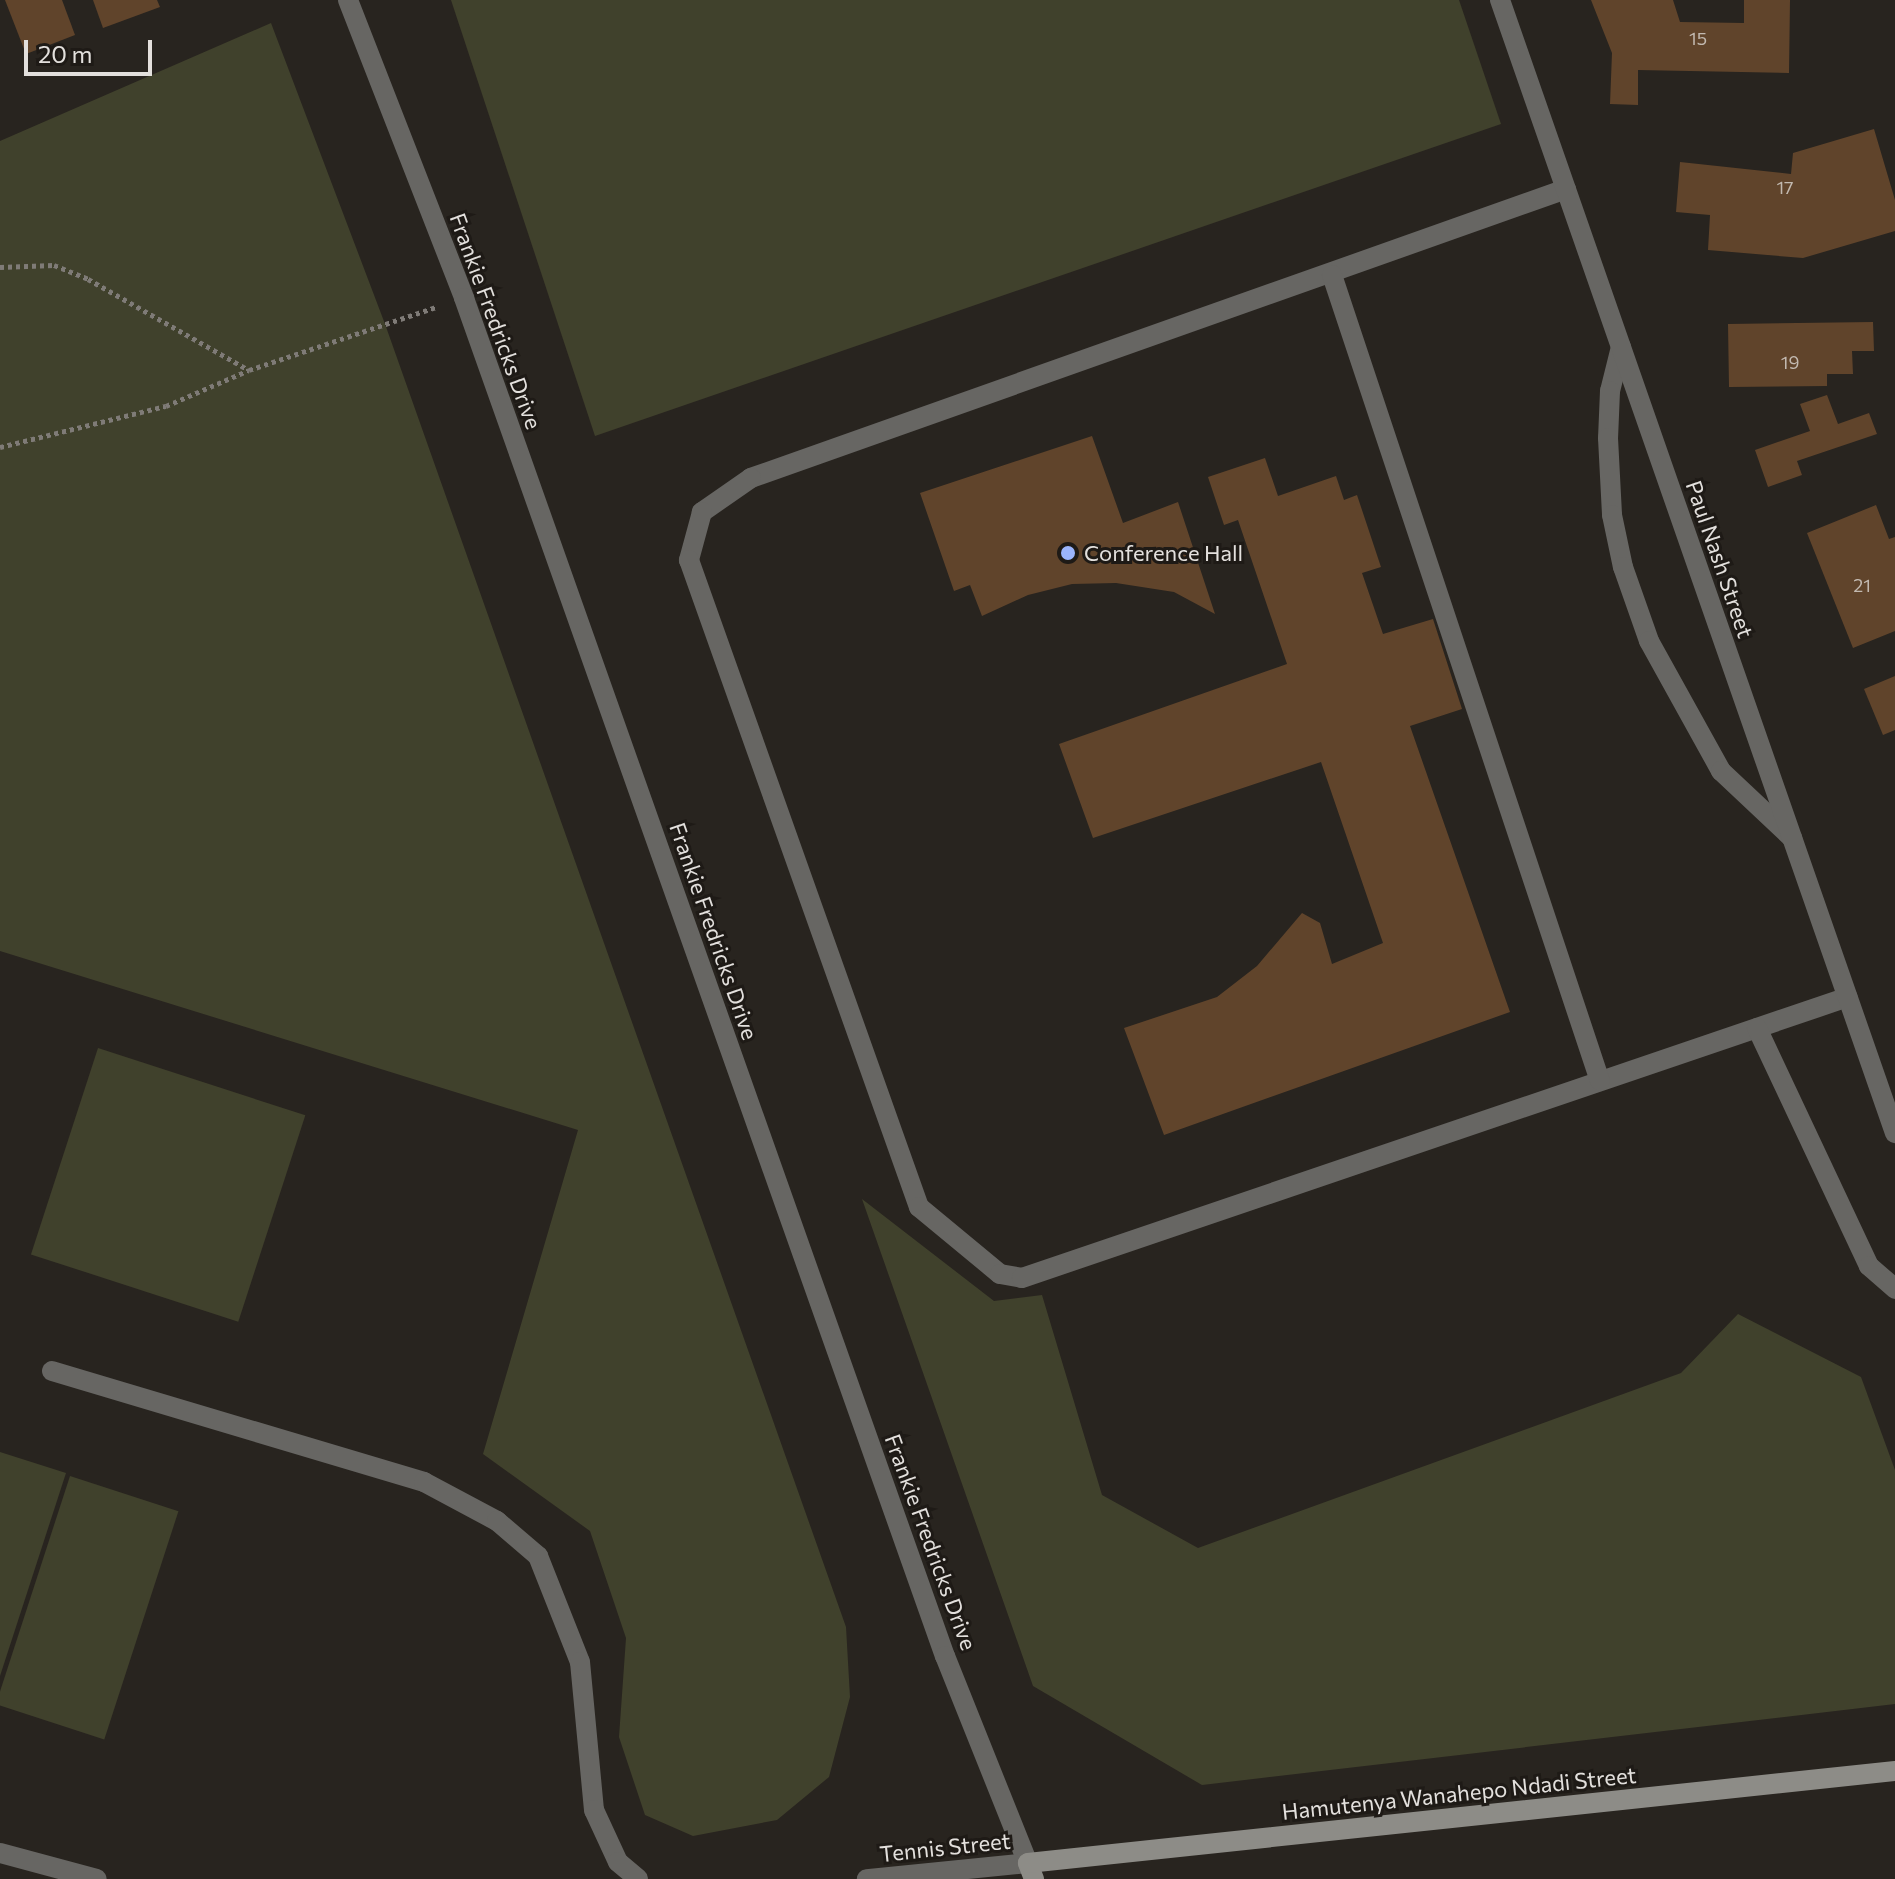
<!DOCTYPE html>
<html>
<head>
<meta charset="utf-8">
<style>
  body { margin:0 }
  #map { position:relative; width:1895px; height:1879px; overflow:hidden; background:#28241f; font-family:Commissioner,sans-serif }
  div>[style] { position:absolute }
  [style*='--x'] { left:calc(var(--x)*1px); top:calc(var(--y)*1px); width:calc(var(--w)*1px); rotate:calc(var(--a)*1deg) }
  .green>* { inset:0; background:#40412c; transform-origin:0 0 }
  .building>* { inset:0; background:#60442b }
  .path>* { height:5px; margin-top:-2.5px; transform-origin:0; background:repeating-linear-gradient(90deg,#7f7b77 0 4px,transparent 0 8px) }
  .lane>* { height:20px; margin:-10px; padding:0 10px; transform-origin:10px; border-radius:10px; background:#676663 }
  .street>* { height:20px; margin:-10px; padding:0 10px; transform-origin:10px; border-radius:10px; background:#676663 }
  .secondary>* { height:20px; margin:-10px; padding:0 10px; transform-origin:10px; border-radius:10px; background:#8d8c87 }
  .dots>* { width:22px; height:22px; translate:-50% -50%; box-sizing:border-box; border:4px solid #1e1a16; border-radius:50% }
  span { translate:-50% -50%; white-space:nowrap; text-align:center; line-height:1.15; -webkit-text-stroke:6px #1e1a16; paint-order:stroke }
  .number-label { font-size:18px; color:#c2b9b0 }
  .number-label span { -webkit-text-stroke-width:0 }
  .street-label { font-size:22px; color:#e3e0dd }
  .poi-label { font-size:22px; color:#e3e0dd }
  .left { translate:0 -50%; text-align:left }
  .scale { position:absolute; left:24px; top:40px; width:128px; height:36px; box-sizing:border-box; border:4px solid #e3e0dd; border-top:0; padding-left:10px; font-size:24px; line-height:28px; white-space:nowrap; color:#e3e0dd; -webkit-text-stroke:6px #1e1a16; paint-order:stroke }
</style>
</head>
<body>
<div id="map">
  <div class="green">
    <div style="clip-path:polygon(451px 0,1459px 0,1501px 124px,595px 436px)"></div>
    <div style="clip-path:polygon(271px 23px,385px 324px,846px 1627px,850px 1697px,829px 1777px,777px 1820px,693px 1836px,645px 1815px,619px 1737px,626px 1638px,590px 1531px,483px 1454px,578px 1130px,0 951px,0 141px)"></div>
    <div style="left:98px;top:1048px;width:218px;height:217px;rotate:18deg"></div>
    <div style="clip-path:polygon(862px 1199px,994px 1301px,1042px 1295px,1102px 1495px,1198px 1548px,1681px 1373px,1738px 1314px,1861px 1377px,1895px 1470px,1895px 1704px,1202px 1785px,1033px 1686px)"></div>
    <div style="clip-path:polygon(0 1452px,66px 1473px,0 1676px)"></div>
    <div style="left:70px;top:1476px;width:114px;height:240px;rotate:18deg"></div>
  </div>
  <div class="building">
    <div style="clip-path:polygon(5px 0,62px 0,75px 35px,26px 54px)"></div>
    <div style="clip-path:polygon(93px 0,157px 0,160px 7px,103px 28px)"></div>
    <div style="clip-path:polygon(1591px 0,1673px 0,1680px 22px,1744px 23px,1744px 0,1790px 0,1789px 73px,1638px 70px,1638px 105px,1610px 104px,1612px 53px)"></div>
    <div style="clip-path:polygon(1874px 129px,1895px 200px,1895px 231px,1803px 258px,1708px 250px,1710px 215px,1676px 212px,1680px 162px,1791px 174px,1793px 153px)"></div>
    <div style="clip-path:polygon(1873px 322px,1874px 351px,1852px 351px,1853px 374px,1827px 374px,1827px 386px,1729px 387px,1728px 324px)"></div>
    <div style="clip-path:polygon(1827px 395px,1838px 424px,1869px 413px,1877px 434px,1797px 461px,1802px 475px,1768px 487px,1755px 450px,1810px 431px,1800px 404px)"></div>
    <div style="clip-path:polygon(1092px 436px,1123px 523px,1178px 502px,1215px 614px,1174px 592px,1116px 583px,1072px 584px,1028px 595px,982px 616px,970px 585px,954px 591px,920px 493px)"></div>
    <div style="clip-path:polygon(1265px 458px,1278px 496px,1336px 476px,1344px 500px,1357px 495px,1381px 567px,1362px 573px,1383px 634px,1433px 619px,1462px 709px,1410px 726px,1510px 1012px,1164px 1135px,1124px 1028px,1217px 997px,1257px 966px,1302px 913px,1320px 923px,1332px 964px,1383px 943px,1321px 762px,1093px 838px,1059px 744px,1287px 664px,1238px 520px,1224px 525px,1208px 477px)"></div>
    <div style="clip-path:polygon(1876px 505px,1889px 539px,1895px 537px,1895px 631px,1853px 648px,1807px 533px)"></div>
    <div style="clip-path:polygon(1895px 676px,1895px 730px,1883px 735px,1864px 689px)"></div>
  </div>
  <div class="path">
    <div style="--x:0;--y:267;--w:54;--a:-2.1"></div>
    <div style="--x:54;--y:265;--w:37;--a:22"></div>
    <div style="--x:88;--y:279;--w:185;--a:29.5"></div>
    <div style="--x:0;--y:447;--w:171;--a:-13.9"></div>
    <div style="--x:166;--y:406;--w:90;--a:-23.4"></div>
    <div style="--x:249;--y:370;--w:197;--a:-18.6"></div>
  </div>
  <div class="lane">
    <div style="--x:1566;--y:189;--w:865;--a:160.48"></div>
    <div style="--x:751;--y:478;--w:60;--a:145.2"></div>
    <div style="--x:702;--y:512;--w:50;--a:105.2"></div>
    <div style="--x:689;--y:560;--w:687;--a:70.43"></div>
    <div style="--x:919;--y:1207;--w:105;--a:39.6"></div>
    <div style="--x:1000;--y:1274;--w:22;--a:10"></div>
    <div style="--x:1022;--y:1278;--w:872;--a:-18.79"></div>
    <div style="--x:1332;--y:275;--w:849;--a:71.61"></div>
    <div style="--x:1621;--y:347;--w:45;--a:104"></div>
    <div style="--x:1610;--y:391;--w:47;--a:92.4"></div>
    <div style="--x:1608;--y:438;--w:77;--a:87"></div>
    <div style="--x:1612;--y:515;--w:53;--a:78.1"></div>
    <div style="--x:1623;--y:567;--w:78;--a:70.6"></div>
    <div style="--x:1649;--y:641;--w:149;--a:61"></div>
    <div style="--x:1721;--y:771;--w:98;--a:43.3"></div>
    <div style="--x:1757;--y:1028;--w:263;--a:64.8"></div>
    <div style="--x:1869;--y:1266;--w:35;--a:41"></div>
    <div style="--x:52;--y:1371;--w:388;--a:16.6"></div>
    <div style="--x:424;--y:1482;--w:83;--a:28.1"></div>
    <div style="--x:497;--y:1521;--w:54;--a:40.5"></div>
    <div style="--x:538;--y:1556;--w:114;--a:68.4"></div>
    <div style="--x:580;--y:1662;--w:149;--a:84.6"></div>
    <div style="--x:594;--y:1810;--w:57;--a:65.2"></div>
    <div style="--x:618;--y:1862;--w:26;--a:40"></div>
  </div>
  <div class="street">
    <div style="--x:348;--y:0;--w:320;--a:68.7"></div>
    <div style="--x:464;--y:298;--w:1441;--a:70.5"></div>
    <div style="--x:945;--y:1656;--w:223;--a:68.2"></div>
    <div style="--x:1028;--y:1863;--w:162;--a:174.3"></div>
    <div style="--x:1500;--y:0;--w:1200;--a:70.78"></div>
    <div style="--x:0;--y:1853;--w:100;--a:15"></div>
  </div>
  <div class="secondary">
    <div style="--x:1034;--y:1879;--w:17;--a:-111"></div>
    <div style="--x:1028;--y:1863;--w:872;--a:-6.06"></div>
  </div>
  <div class="dots">
    <div style="left:1068px;top:553px;background:#9bb5fd"></div>
  </div>
  <div class="number-label">
    <span style="left:1698px;top:38px">15</span>
    <span style="left:1785px;top:187px">17</span>
    <span style="left:1790px;top:362px">19</span>
    <span style="left:1862px;top:585px">21</span>
  </div>
  <div class="street-label">
    <span style="left:496px;top:321px;rotate:70deg">Frankie Fredricks Drive</span>
    <span style="left:1720px;top:559px;rotate:71deg">Paul Nash Street</span>
    <span style="left:714px;top:931px;rotate:71deg">Frankie Fredricks Drive</span>
    <span style="left:931px;top:1542px;rotate:70deg">Frankie Fredricks Drive</span>
    <span style="left:1459px;top:1793px;rotate:-6deg">Hamutenya Wanahepo Ndadi Street</span>
    <span style="left:945px;top:1847px;rotate:-6deg">Tennis Street</span>
  </div>
  <div class="poi-label">
    <span class="left" style="left:1084px;top:553px">Conference Hall</span>
  </div>
  <div class="scale">20 m</div>
</div>
</body>
</html>
